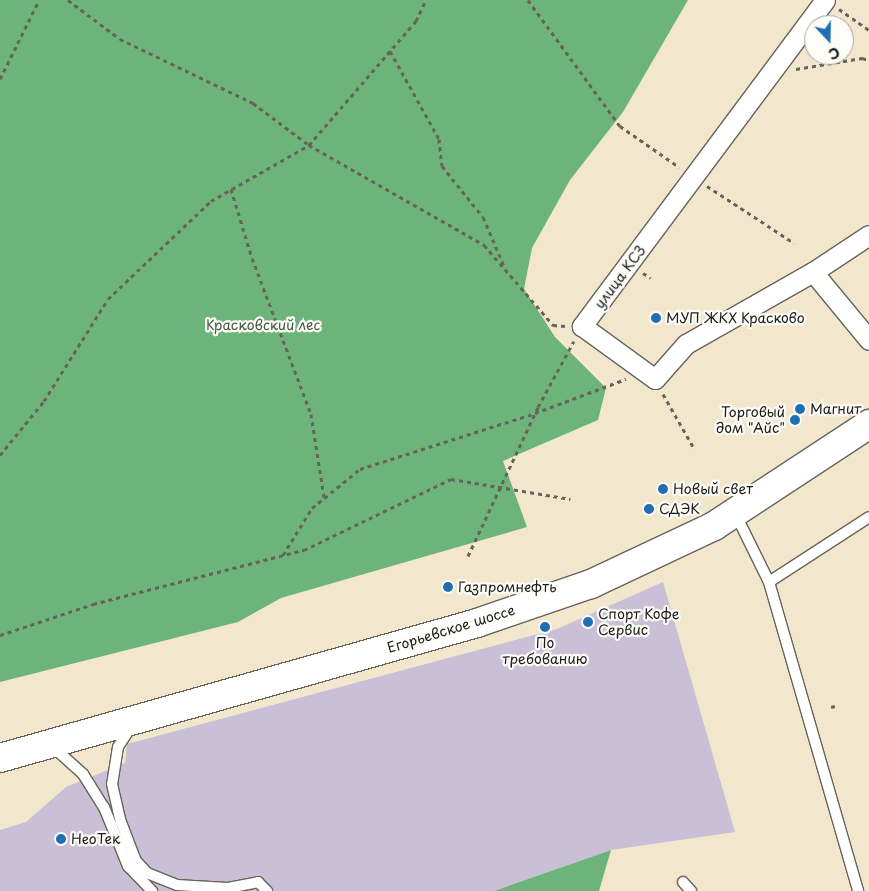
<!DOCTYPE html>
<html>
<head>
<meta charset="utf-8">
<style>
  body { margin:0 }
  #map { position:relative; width:869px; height:891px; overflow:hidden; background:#f2e6cd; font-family:"Playpen Sans",sans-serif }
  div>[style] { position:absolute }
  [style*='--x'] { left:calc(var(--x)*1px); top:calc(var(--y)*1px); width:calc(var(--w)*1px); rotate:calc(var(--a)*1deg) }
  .industrial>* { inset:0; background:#c9bfd7 }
  .forest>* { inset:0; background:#6db47a }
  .path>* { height:3px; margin-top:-1.5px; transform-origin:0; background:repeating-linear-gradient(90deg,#67635a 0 4px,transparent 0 8px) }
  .roads { filter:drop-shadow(1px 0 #67635a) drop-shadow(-1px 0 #67635a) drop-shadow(0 1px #67635a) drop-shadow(0 -1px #67635a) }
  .lane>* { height:10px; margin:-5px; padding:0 5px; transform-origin:5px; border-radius:5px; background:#fff }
  .street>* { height:19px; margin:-9.5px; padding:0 9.5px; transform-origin:9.5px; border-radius:9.5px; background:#fff }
  .primary>* { height:28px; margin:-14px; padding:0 14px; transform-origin:14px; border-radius:14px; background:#fff }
  .dots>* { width:14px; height:14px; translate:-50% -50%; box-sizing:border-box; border:2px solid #fdfcf7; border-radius:50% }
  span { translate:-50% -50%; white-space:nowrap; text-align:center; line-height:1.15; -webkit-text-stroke:4.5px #fdfcf7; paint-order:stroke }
  .street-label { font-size:14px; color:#1c1c1c }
  .poi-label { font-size:14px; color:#1c1c1c }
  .left { translate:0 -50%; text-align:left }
  .right { translate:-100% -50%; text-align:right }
  .park-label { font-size:14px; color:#415c44 }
  .north { position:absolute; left:804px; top:15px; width:50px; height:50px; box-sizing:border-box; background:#fdfcf7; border:1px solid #a3a29f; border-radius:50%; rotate:159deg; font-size:14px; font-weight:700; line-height:20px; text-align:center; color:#1c1c1c }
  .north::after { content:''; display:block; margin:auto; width:18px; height:22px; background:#1f6fb2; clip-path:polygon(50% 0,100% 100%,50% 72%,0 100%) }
</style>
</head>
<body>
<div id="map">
  <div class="industrial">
    <div style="clip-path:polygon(663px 582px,735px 832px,611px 850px,494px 891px,0 891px,0 830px,26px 822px,66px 787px,125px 763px,127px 744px,557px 629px)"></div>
  </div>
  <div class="forest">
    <div style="clip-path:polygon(0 0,688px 0,623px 112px,570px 180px,532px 248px,524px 289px,555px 337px,606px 388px,598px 420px,503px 461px,527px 527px,281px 598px,238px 622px,0 682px)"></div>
    <div style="clip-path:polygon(611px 850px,599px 891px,494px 891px)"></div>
  </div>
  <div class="path">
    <div style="--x:68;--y:0;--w:65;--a:36.9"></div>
    <div style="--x:120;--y:39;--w:148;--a:25.7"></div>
    <div style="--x:253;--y:103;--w:70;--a:36.9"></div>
    <div style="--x:309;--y:145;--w:202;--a:29.7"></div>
    <div style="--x:484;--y:245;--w:106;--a:49.2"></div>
    <div style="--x:553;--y:325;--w:12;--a:5"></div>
    <div style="--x:528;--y:0;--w:156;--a:53.9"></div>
    <div style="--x:620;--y:126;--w:72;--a:34.8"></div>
    <div style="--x:839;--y:9;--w:37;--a:35"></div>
    <div style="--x:390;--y:51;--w:101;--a:60.9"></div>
    <div style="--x:439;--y:139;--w:27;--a:84"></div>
    <div style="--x:442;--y:166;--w:65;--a:51.2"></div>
    <div style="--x:483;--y:217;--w:53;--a:66.8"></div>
    <div style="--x:796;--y:69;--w:67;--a:-9.5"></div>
    <div style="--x:862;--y:58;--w:7;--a:16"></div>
    <div style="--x:0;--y:79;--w:88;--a:-63.7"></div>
    <div style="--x:707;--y:186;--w:104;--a:33.2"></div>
    <div style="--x:231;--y:189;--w:72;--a:73.1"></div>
    <div style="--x:252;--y:258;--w:167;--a:69.3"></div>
    <div style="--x:311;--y:414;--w:84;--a:81.1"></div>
    <div style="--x:643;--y:273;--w:9;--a:32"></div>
    <div style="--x:663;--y:394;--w:64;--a:60.3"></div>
    <div style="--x:0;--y:455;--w:70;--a:-50.8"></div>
    <div style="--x:44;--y:401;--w:120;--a:-57.9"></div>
    <div style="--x:108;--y:299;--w:142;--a:-43.6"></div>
    <div style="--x:211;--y:201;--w:113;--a:-29.7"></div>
    <div style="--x:309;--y:145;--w:164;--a:-49.2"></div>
    <div style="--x:416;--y:21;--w:23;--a:-65"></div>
    <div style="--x:283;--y:555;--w:55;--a:-58.3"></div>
    <div style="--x:312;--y:508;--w:62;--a:-39.1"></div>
    <div style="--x:360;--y:469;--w:184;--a:-17.7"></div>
    <div style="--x:535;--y:413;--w:97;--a:-20.5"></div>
    <div style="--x:468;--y:556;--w:165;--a:-64.8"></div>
    <div style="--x:538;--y:407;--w:75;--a:-61.4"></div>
    <div style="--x:0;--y:635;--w:98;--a:-18.4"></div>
    <div style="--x:93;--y:604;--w:218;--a:-14.4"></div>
    <div style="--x:304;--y:550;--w:163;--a:-25.8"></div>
    <div style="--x:451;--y:479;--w:121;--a:9.5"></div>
    <div style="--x:831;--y:707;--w:4;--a:-14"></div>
  </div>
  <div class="roads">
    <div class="lane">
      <div style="--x:735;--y:513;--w:77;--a:63.8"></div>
      <div style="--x:769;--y:582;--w:322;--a:73.9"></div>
      <div style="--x:769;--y:582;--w:119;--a:-33"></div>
      <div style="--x:131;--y:727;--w:24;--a:123"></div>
      <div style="--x:118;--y:747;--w:37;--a:99"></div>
      <div style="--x:112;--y:784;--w:39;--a:77"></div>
      <div style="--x:121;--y:822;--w:42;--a:69"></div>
      <div style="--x:136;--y:861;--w:16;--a:47"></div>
      <div style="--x:147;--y:873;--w:32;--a:22"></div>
      <div style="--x:177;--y:885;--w:51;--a:3.4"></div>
      <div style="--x:228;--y:888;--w:31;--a:-11"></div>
      <div style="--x:258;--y:882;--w:13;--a:45"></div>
      <div style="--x:53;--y:747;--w:40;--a:42"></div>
      <div style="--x:83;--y:774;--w:39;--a:58"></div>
      <div style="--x:104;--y:807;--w:64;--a:67.9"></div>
      <div style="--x:128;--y:866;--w:35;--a:46"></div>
      <div style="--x:683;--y:882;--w:12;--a:48"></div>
    </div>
    <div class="street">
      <div style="--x:825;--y:0;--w:407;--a:126.7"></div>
      <div style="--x:582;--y:326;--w:90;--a:36"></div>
      <div style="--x:655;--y:379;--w:47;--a:-48.5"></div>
      <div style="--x:686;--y:344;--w:146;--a:-29.6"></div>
      <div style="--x:813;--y:272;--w:88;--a:50.5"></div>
      <div style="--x:813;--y:272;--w:67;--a:-33.5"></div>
    </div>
    <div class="primary">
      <div style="--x:0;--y:758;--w:496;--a:-15.8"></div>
      <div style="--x:477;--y:623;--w:120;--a:-18.9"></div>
      <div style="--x:591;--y:584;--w:136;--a:-25.2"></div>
      <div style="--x:714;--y:526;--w:186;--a:-33.3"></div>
    </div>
  </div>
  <div class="dots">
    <div style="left:656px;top:318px;background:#1f6fb2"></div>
    <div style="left:800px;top:409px;background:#1f6fb2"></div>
    <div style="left:795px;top:420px;background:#1f6fb2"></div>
    <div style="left:663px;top:489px;background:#1f6fb2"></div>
    <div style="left:649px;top:509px;background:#1f6fb2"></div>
    <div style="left:448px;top:587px;background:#1f6fb2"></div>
    <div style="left:588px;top:622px;background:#1f6fb2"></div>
    <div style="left:545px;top:627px;background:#1f6fb2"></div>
    <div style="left:61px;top:839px;background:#1f6fb2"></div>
  </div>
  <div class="street-label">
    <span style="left:620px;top:277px;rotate:-53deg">улица КСЗ</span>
    <span style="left:451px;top:629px;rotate:-17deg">Егорьевское шоссе</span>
  </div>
  <div class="poi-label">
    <span class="left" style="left:666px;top:318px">МУП ЖКХ Красково</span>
    <span class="left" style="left:810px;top:409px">Магнит</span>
    <span class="right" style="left:785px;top:420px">Торговый<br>дом "Айс"</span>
    <span class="left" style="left:673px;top:489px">Новый свет</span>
    <span class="left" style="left:659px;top:509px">СДЭК</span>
    <span class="left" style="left:458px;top:587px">Газпромнефть</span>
    <span class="left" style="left:598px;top:622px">Спорт Кофе<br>Сервис</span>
    <span style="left:545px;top:651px">По<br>требованию</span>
    <span class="left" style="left:71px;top:839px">НеоТек</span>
  </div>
  <div class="park-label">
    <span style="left:263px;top:325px">Красковский лес</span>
  </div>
  <div class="north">С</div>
</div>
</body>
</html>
